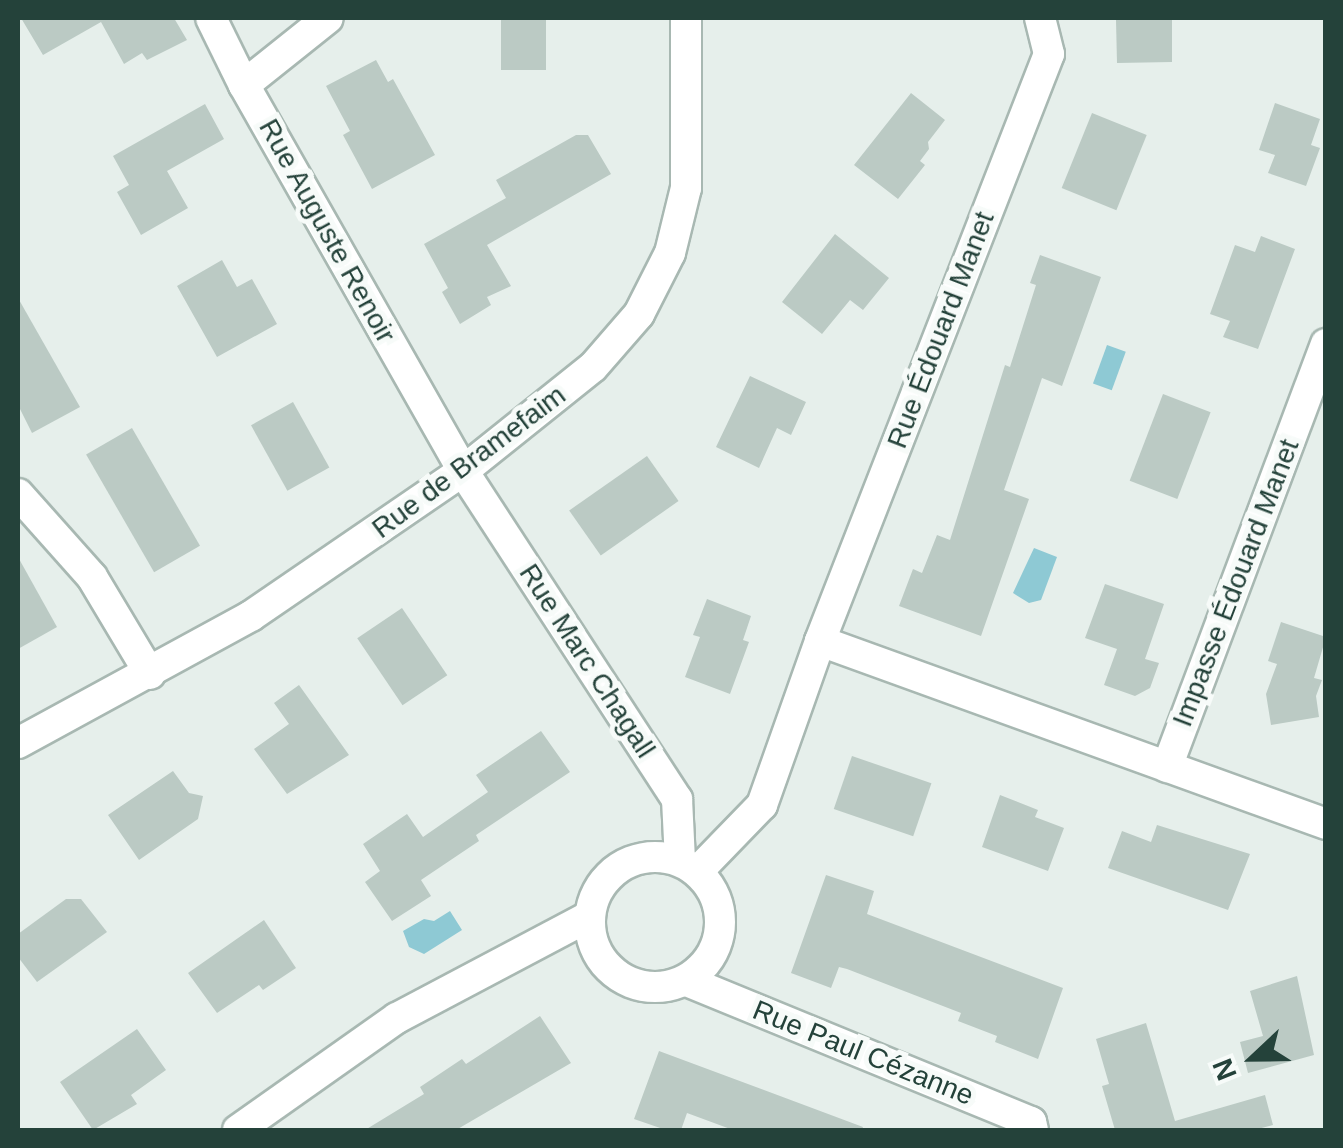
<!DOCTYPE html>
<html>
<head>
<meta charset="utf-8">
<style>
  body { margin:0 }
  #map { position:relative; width:1343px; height:1148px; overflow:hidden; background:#e6efeb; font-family:Helvetica,sans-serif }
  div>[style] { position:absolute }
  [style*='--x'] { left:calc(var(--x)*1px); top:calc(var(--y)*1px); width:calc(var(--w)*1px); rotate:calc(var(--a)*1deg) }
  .water>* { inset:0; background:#8ec9d4; transform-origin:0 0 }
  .building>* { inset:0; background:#bbcac4; transform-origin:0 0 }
  .roads { filter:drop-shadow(2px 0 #a8b8b2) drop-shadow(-2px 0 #a8b8b2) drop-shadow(0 2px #a8b8b2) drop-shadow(0 -2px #a8b8b2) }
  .street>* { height:30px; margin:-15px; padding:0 15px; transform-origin:15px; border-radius:15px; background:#fff }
  .street>.ring { margin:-15px; padding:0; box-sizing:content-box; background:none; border:30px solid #fff; border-radius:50% }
  span { translate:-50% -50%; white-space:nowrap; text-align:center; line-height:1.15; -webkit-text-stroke:10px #f7fbf9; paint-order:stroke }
  .street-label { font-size:28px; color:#24423a }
  .frame { position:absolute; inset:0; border:20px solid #24423a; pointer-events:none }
  .north { position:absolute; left:1203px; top:1008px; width:100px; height:100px; -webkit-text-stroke:8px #f7fbf9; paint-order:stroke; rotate:248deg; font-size:28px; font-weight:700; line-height:40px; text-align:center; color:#24423a }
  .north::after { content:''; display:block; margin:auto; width:35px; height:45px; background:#24423a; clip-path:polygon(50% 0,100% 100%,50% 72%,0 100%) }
</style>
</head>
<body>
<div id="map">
  <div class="water">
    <div style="left:1107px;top:345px;width:20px;height:41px;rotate:20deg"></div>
    <div style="clip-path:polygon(1034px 548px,1057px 557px,1041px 600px,1029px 603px,1013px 593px)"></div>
    <div style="clip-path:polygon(450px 911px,462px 930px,424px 954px,409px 947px,403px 931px,424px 919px,434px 921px)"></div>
  </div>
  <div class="building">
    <div style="clip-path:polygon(21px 18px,174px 18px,187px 40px,147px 60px,142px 53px,124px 64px,101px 22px,43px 55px)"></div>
    <div style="left:501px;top:18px;width:45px;height:52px"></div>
    <div style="clip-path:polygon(1124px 18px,1172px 18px,1172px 62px,1117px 63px,1116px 20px)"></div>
    <div style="clip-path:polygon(376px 60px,388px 82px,393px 79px,435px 155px,372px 189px,343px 135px,350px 131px,326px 86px)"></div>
    <div style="clip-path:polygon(911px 93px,945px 120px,928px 142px,929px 149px,920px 161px,925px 165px,898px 199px,854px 165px)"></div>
    <div style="clip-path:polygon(1275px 103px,1320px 119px,1311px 145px,1320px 148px,1306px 186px,1268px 173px,1275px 155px,1259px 150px)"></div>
    <div style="clip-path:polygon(205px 104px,224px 139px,167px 171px,188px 208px,141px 235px,117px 192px,129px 185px,113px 156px)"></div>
    <div style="left:1092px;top:113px;width:59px;height:81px;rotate:22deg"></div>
    <div style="clip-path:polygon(576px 135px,588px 135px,611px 174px,487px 245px,511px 286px,487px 297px,491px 305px,460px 324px,442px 292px,448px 288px,424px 244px,506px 198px,496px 180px)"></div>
    <div style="clip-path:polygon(835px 234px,889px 278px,863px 310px,850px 300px,822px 334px,782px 302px)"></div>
    <div style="clip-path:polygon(1261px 236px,1295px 249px,1258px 349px,1223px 337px,1230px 321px,1210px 314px,1235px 245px,1255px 252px)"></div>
    <div style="clip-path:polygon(1040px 255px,1101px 277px,1062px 386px,1042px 378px,1004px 490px,1029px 499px,981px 636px,899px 606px,913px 569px,922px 573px,937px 535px,950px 540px,1005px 365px,1010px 367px,1036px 285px,1030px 283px)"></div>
    <div style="clip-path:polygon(222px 260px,237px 287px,252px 279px,277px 324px,217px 357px,177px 286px)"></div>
    <div style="clip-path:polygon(18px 298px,80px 407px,32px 433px,18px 405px)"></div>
    <div style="clip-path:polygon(750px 376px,806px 402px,791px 435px,777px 428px,759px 468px,716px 447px)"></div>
    <div style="left:1163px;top:394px;width:51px;height:93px;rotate:21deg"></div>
    <div style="left:293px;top:402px;width:75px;height:48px;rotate:61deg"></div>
    <div style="left:132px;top:428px;width:136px;height:53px;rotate:60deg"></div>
    <div style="left:647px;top:456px;width:55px;height:95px;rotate:55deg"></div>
    <div style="clip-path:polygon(18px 557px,57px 627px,18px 649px)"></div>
    <div style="clip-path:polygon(1105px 584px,1164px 604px,1145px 659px,1159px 663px,1150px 688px,1135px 696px,1104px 685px,1117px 649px,1085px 638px)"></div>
    <div style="clip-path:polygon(707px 599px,751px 616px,743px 640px,749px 642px,730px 694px,685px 677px,700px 637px,693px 635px)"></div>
    <div style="left:402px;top:608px;width:81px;height:54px;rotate:56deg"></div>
    <div style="clip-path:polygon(1281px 622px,1326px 637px,1314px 678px,1322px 680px,1316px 696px,1319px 717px,1271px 725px,1266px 694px,1277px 664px,1268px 661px)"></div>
    <div style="clip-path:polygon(299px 685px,349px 755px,287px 794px,254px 749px,289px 724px,274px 703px)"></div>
    <div style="clip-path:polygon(541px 731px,570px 772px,476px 835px,479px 841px,421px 880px,431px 896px,392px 921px,365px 882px,380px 871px,363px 844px,407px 814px,423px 837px,488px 792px,476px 775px)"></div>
    <div style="left:852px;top:756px;width:84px;height:56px;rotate:19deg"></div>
    <div style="clip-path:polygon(173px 771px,189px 793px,203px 796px,198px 819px,139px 860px,108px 815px)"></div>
    <div style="clip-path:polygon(1000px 795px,1038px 810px,1035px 817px,1064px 828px,1048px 871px,982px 847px)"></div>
    <div style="clip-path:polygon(1157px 825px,1250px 854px,1228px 910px,1108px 868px,1122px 831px,1151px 842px)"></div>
    <div style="clip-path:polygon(826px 875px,874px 891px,867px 914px,1063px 988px,1038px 1059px,995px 1042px,997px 1036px,958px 1021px,961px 1013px,847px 969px,839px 967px,831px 988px,791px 973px)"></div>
    <div style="clip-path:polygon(66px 899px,81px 899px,107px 932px,37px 982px,18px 957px,18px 934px)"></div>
    <div style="clip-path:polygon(264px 920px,296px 968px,263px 990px,259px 985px,217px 1013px,188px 973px)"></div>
    <div style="clip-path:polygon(1297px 976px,1314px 1055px,1248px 1073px,1240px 1042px,1263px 1036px,1250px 991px)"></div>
    <div style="clip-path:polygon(540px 1016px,571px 1063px,456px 1130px,365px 1130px,424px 1094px,420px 1087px,462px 1059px,466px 1064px)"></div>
    <div style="clip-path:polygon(1146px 1023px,1175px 1121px,1265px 1095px,1273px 1125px,1254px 1130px,1115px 1130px,1102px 1086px,1109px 1084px,1096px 1039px)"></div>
    <div style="clip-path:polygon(137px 1029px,166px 1070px,131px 1095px,137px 1104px,93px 1130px,60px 1082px)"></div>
    <div style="clip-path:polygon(659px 1051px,863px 1127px,862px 1130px,733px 1130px,687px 1113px,681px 1130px,666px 1130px,634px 1119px)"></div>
  </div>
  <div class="roads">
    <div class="street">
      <div style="--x:211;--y:18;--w:75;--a:63.8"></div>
      <div style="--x:244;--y:85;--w:444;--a:60.4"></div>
      <div style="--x:463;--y:471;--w:392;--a:56.9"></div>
      <div style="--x:677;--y:799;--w:61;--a:87.2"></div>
      <div style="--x:244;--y:85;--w:107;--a:-38.6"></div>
      <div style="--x:18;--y:494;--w:111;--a:48.3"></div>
      <div style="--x:92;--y:577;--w:113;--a:59.1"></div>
      <div style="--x:820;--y:641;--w:538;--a:19.88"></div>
      <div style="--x:18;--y:743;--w:265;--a:-28.6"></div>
      <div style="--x:251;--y:616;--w:257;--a:-34.4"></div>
      <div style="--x:463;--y:471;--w:166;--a:-38.7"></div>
      <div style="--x:593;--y:367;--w:70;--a:-49"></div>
      <div style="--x:639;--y:314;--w:68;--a:-63.1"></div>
      <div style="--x:670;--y:253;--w:67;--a:-76.2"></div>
      <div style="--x:686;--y:188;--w:170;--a:-90"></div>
      <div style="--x:1167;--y:767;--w:452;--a:-69.4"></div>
      <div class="ring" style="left:590px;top:857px;width:100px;height:100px"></div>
      <div style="--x:698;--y:871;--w:92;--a:-45.9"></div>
      <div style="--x:762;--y:805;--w:174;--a:-70.5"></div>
      <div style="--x:820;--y:641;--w:630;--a:-68.69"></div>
      <div style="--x:1049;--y:54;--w:37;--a:-104"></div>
      <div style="--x:687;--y:981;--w:372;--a:22.3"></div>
      <div style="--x:1031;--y:1122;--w:8;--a:76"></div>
      <div style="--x:238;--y:1130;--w:194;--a:-35.2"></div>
      <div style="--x:397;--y:1018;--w:216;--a:-27.9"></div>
    </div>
  </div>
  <div class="street-label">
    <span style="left:327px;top:231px;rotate:61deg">Rue Auguste Renoir</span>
    <span style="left:941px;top:330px;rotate:-69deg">Rue Édouard Manet</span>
    <span style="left:469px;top:462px;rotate:-37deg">Rue de Bramefaim</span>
    <span style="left:1236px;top:583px;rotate:-69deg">Impasse Édouard Manet</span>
    <span style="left:587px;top:661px;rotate:57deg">Rue Marc Chagall</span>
    <span style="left:863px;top:1053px;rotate:22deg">Rue Paul Cézanne</span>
  </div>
  <div class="frame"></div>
  <div class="north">N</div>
</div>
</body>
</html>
